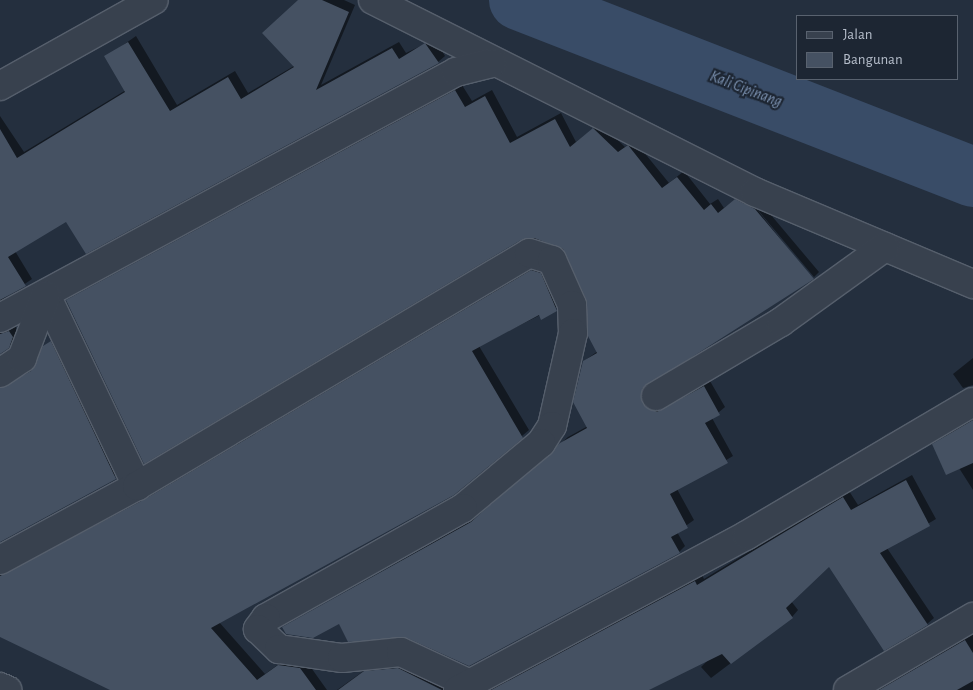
<!DOCTYPE html>
<html>
<head>
<meta charset="utf-8">
<style>
  body { margin:0 }
  #map { position:relative; width:973px; height:690px; overflow:hidden; background:#242f3e; font-family:"Alegreya Sans",sans-serif }
  div>[style] { position:absolute }
  [style*='--x'] { left:calc(var(--x)*1px); top:calc(var(--y)*1px); width:calc(var(--w)*1px); rotate:calc(var(--a)*1deg) }
  .shadow>* { inset:0; background:#0007 }
  .river>* { height:60px; margin:-30px; padding:0 30px; transform-origin:30px; border-radius:30px; background:#394c67 }
  .building>* { inset:0; background:#455162 }
  .roads { filter:drop-shadow(1px 0 #565f6c) drop-shadow(-1px 0 #565f6c) drop-shadow(0 1px #565f6c) drop-shadow(0 -1px #565f6c) }
  .street>* { height:28px; margin:-14px; padding:0 14px; transform-origin:14px; border-radius:14px; background:#38414e }
  span { translate:-50% -50%; white-space:nowrap; text-align:center; line-height:1.15; -webkit-text-stroke:4.5px #1d2633; paint-order:stroke }
  .water-label { font-size:16px; color:#7c92b1; font-style:italic }
  .legend { position:absolute; left:796px; top:15px; width:162px; height:65px; box-sizing:border-box; background:#1d2633; border:1px solid #59626f; margin:0; padding:6px 9px; list-style:none; font-size:15px; color:#b4bcc9 }
  .legend li { display:flex; align-items:center; gap:10px; height:25px }
  .legend b { width:25px; border:1px solid #59626f }
</style>
</head>
<body>
<div id="map">
  <div class="shadow">
    <div style="clip-path:polygon(299px 0,344px 0,355px 5px,321px 85px,399px 42px,406px 53px,435px 39px,445px 56px,438px 62px,66px 220px,15px 251px,32px 279px,0 301px,0 116px,24px 152px,126px 90px,106px 57px,136px 36px,177px 105px,235px 71px,248px 93px,294px 66px)"></div>
    <div style="clip-path:polygon(462px 85px,472px 101px,492px 90px,517px 137px,561px 113px,576px 142px,600px 123px,625px 147px,634px 140px,669px 183px,684px 171px,710px 204px,718px 199px,724px 208px,742px 194px,761px 203px,819px 272px,814px 277px,752px 203px,812px 279px,648px 384px,664px 406px,710px 381px,725px 407px,712px 418px,733px 456px,677px 489px,694px 520px,677px 532px,685px 546px,679px 552px,407px 636px,339px 623px,284px 627px,479px 516px,568px 437px,588px 426px,584px 361px,598px 351px,588px 298px,567px 253px,557px 244px,521px 238px,67px 301px)"></div>
    <div style="clip-path:polygon(539px 264px,562px 304px,479px 346px,529px 430px,453px 494px,219px 622px,265px 674px,286px 659px,307px 662px,327px 690px,113px 690px,0 636px,0 565px,15px 568px,152px 494px)"></div>
    <div style="clip-path:polygon(16px 324px,16px 340px,0 353px,0 325px)"></div>
    <div style="clip-path:polygon(58px 336px,123px 471px,0 538px,0 380px,17px 379px,34px 368px,44px 347px)"></div>
    <div style="clip-path:polygon(973px 358px,973px 385px,963px 388px,953px 374px)"></div>
    <div style="clip-path:polygon(973px 416px,973px 490px,959px 468px,934px 444px)"></div>
    <div style="clip-path:polygon(912px 475px,936px 519px,887px 548px,934px 618px,927px 624px,829px 565px,791px 601px,798px 610px,792px 617px,711px 678px,701px 667px,748px 621px,607px 690px,484px 690px,702px 575px,704px 579px,849px 491px,858px 505px)"></div>
    <div style="clip-path:polygon(973px 634px,973px 690px,878px 690px)"></div>
    <div style="clip-path:polygon(405px 662px,450px 690px,337px 690px,372px 665px)"></div>
  </div>
  <div class="river">
    <div style="--x:519;--y:0;--w:487;--a:21.3"></div>
  </div>
  <div class="building">
    <div style="clip-path:polygon(298px 0,322px 0,349px 12px,316px 90px,392px 48px,399px 59px,425px 43px,439px 63px,86px 254px,66px 222px,8px 257px,26px 286px,0 300px,0 129px,17px 158px,125px 92px,104px 56px,128px 42px,170px 111px,228px 77px,241px 99px,294px 67px,262px 33px)"></div>
    <div style="clip-path:polygon(455px 90px,465px 107px,485px 96px,510px 143px,555px 119px,570px 147px,593px 128px,618px 152px,628px 145px,662px 188px,677px 177px,704px 210px,711px 204px,718px 213px,735px 199px,755px 209px,814px 279px,642px 389px,643px 404px,657px 412px,704px 386px,720px 415px,705px 423px,728px 463px,670px 494px,688px 528px,671px 537px,680px 553px,469px 666px,407px 638px,348px 642px,339px 624px,313px 638px,286px 634px,282px 627px,471px 522px,560px 443px,587px 428px,573px 402px,583px 361px,597px 353px,588px 336px,586px 299px,563px 249px,534px 238px,521px 240px,144px 464px,66px 300px)"></div>
    <div style="clip-path:polygon(531px 270px,541px 273px,557px 311px,541px 320px,539px 315px,472px 351px,523px 438px,454px 495px,211px 628px,257px 680px,278px 665px,300px 668px,316px 690px,110px 690px,0 637px,0 576px,145px 499px)"></div>
    <div style="clip-path:polygon(9px 331px,13px 337px,9px 348px,0 354px,0 334px)"></div>
    <div style="clip-path:polygon(51px 341px,116px 479px,0 542px,0 388px,31px 371px,43px 346px)"></div>
    <div style="clip-path:polygon(973px 420px,973px 463px,946px 475px,932px 444px)"></div>
    <div style="clip-path:polygon(906px 480px,930px 526px,880px 553px,928px 625px,884px 651px,829px 567px,786px 608px,793px 618px,731px 664px,722px 654px,649px 690px,491px 690px,695px 581px,697px 585px,843px 497px,851px 510px)"></div>
    <div style="clip-path:polygon(965px 640px,973px 653px,973px 681px,957px 690px,879px 690px)"></div>
    <div style="clip-path:polygon(398px 668px,442px 690px,338px 690px,364px 671px)"></div>
  </div>
  <div class="roads">
    <div class="street">
      <div style="--x:373;--y:0;--w:428;--a:26.7"></div>
      <div style="--x:755;--y:192;--w:237;--a:22.9"></div>
      <div style="--x:0;--y:86;--w:176;--a:-29.2"></div>
      <div style="--x:46;--y:295;--w:212;--a:64.5"></div>
      <div style="--x:0;--y:318;--w:518;--a:-28.35"></div>
      <div style="--x:456;--y:72;--w:37;--a:-14"></div>
      <div style="--x:0;--y:373;--w:27;--a:-34"></div>
      <div style="--x:22;--y:358;--w:67;--a:-69.1"></div>
      <div style="--x:656;--y:396;--w:145;--a:-30.6"></div>
      <div style="--x:781;--y:322;--w:128;--a:-35.8"></div>
      <div style="--x:0;--y:560;--w:156;--a:-28.4"></div>
      <div style="--x:137;--y:486;--w:456;--a:-30.7"></div>
      <div style="--x:529;--y:253;--w:24;--a:17"></div>
      <div style="--x:552;--y:260;--w:49;--a:66"></div>
      <div style="--x:572;--y:305;--w:28;--a:88"></div>
      <div style="--x:573;--y:333;--w:95;--a:102.7"></div>
      <div style="--x:552;--y:426;--w:20;--a:123"></div>
      <div style="--x:541;--y:443;--w:102;--a:140.2"></div>
      <div style="--x:463;--y:508;--w:226;--a:150.8"></div>
      <div style="--x:266;--y:618;--w:14;--a:126"></div>
      <div style="--x:258;--y:629;--w:29;--a:44"></div>
      <div style="--x:279;--y:649;--w:64;--a:8.1"></div>
      <div style="--x:342;--y:658;--w:59;--a:-5.8"></div>
      <div style="--x:401;--y:652;--w:76;--a:24.9"></div>
      <div style="--x:0;--y:687;--w:8;--a:23"></div>
      <div style="--x:458;--y:690;--w:328;--a:-28.2"></div>
      <div style="--x:747;--y:535;--w:262;--a:-30.5"></div>
      <div style="--x:848;--y:690;--w:145;--a:-30.3"></div>
    </div>
  </div>
  <div class="water-label">
    <span style="left:746px;top:89px;rotate:21deg">Kali Cipinang</span>
  </div>
  <ul class="legend">
  <li><b style="height:6px;background:#38414e"></b>Jalan</li>
  <li><b style="height:14px;background:#455162"></b>Bangunan</li>
  </ul>
</div>
</body>
</html>
